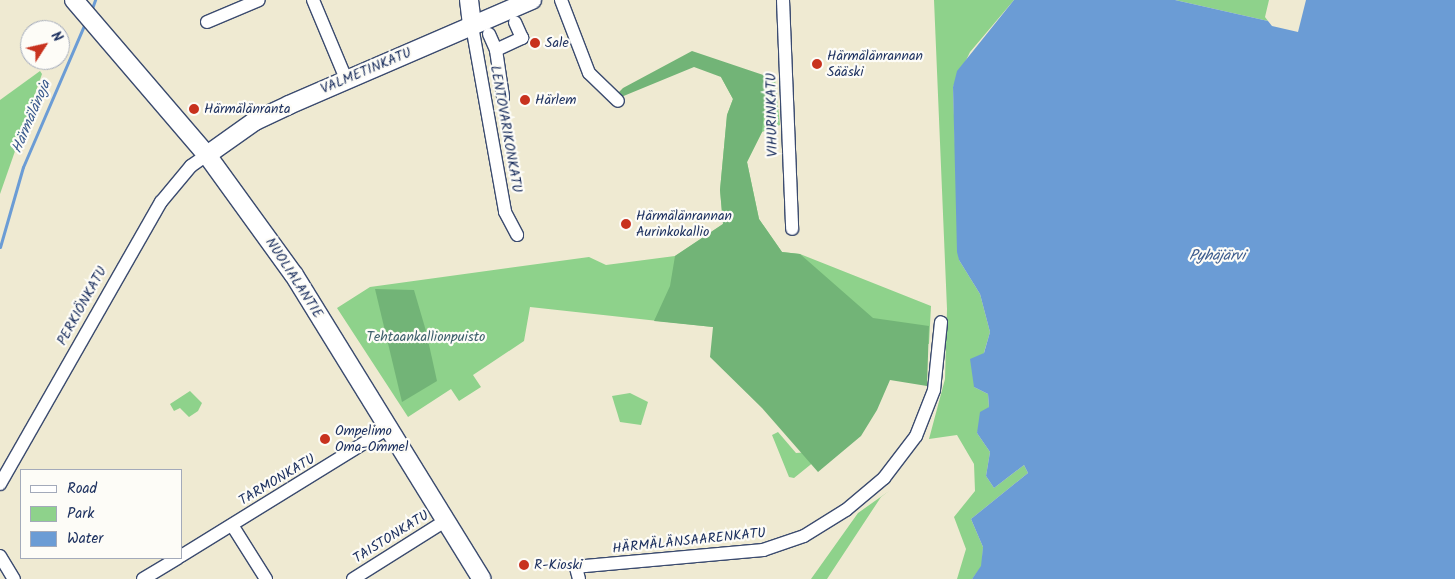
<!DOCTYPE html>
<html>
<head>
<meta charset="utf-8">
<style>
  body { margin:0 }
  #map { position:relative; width:1455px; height:579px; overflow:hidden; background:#efead2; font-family:Kalam,sans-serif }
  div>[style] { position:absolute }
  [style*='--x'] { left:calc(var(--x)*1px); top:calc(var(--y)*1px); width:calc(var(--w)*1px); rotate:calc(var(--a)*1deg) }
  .green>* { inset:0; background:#8ed28b }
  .forest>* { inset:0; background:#72b477 }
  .water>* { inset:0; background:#6b9cd5 }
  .stream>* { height:3px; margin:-1.5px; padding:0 1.5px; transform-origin:1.5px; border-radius:1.5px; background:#6b9cd5 }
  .roads { filter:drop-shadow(1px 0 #3b4b6f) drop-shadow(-1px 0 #3b4b6f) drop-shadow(0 1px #3b4b6f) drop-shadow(0 -1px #3b4b6f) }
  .street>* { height:12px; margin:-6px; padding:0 6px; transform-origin:6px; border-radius:6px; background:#fff }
  .secondary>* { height:18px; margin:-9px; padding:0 9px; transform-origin:9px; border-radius:9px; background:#fff }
  .dots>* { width:14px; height:14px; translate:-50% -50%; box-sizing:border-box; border:2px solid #fdfcf7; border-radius:50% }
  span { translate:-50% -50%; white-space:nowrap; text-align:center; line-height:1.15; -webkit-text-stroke:4.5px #fdfcf7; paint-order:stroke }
  .poi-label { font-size:14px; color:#1b2f5e }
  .left { translate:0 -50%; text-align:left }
  .street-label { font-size:14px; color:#1b2f5e }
  .park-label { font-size:14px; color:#3e606c }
  .water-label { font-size:15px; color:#3b5b8e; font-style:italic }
  .legend { position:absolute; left:20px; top:469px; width:162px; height:90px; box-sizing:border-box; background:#fdfcf7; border:1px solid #a3aaba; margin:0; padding:6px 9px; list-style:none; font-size:15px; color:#1b2f5e }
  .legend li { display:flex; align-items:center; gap:10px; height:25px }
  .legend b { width:25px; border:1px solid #a3aaba }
  .north { position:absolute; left:20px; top:20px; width:50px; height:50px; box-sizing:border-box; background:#fdfcf7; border:1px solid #a3aaba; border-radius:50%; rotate:55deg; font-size:14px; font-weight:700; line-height:20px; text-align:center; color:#1b2f5e }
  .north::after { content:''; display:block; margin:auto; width:18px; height:22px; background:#c8321e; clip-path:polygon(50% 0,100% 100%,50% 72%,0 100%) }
</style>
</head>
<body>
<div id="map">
  <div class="green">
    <div style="clip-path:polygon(934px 0,1014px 0,970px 52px,953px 87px,959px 260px,980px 294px,990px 332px,974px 387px,988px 394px,989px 407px,977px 433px,990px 452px,986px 476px,994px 488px,1024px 465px,1028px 473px,971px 519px,983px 547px,982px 566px,972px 579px,957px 579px,966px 549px,954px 517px,975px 491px,974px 464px,957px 435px,929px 439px,945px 379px,947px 309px)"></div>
    <div style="clip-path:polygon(1175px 0,1269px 0,1265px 17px,1268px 21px)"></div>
    <div style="clip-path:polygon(40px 71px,42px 74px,0 194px,0 100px)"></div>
    <div style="clip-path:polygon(721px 77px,775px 79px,780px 125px,762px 132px,747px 162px,759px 219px,782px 252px,800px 254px,931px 306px,929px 344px,713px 327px,530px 307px,524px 341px,473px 375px,481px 387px,459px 401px,451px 389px,408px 417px,337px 308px,370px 287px,589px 257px,606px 265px,675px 256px,723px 224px,720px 190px,727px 115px,733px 99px)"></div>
    <div style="clip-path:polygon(190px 391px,202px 403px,198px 411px,189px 417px,180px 408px,174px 411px,170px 404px)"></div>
    <div style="clip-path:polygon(630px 393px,648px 402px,641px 425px,620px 422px,612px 396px)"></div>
    <div style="clip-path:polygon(778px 432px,796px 453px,810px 452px,815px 461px,794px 478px,789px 477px,772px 435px)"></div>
    <div style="clip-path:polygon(889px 491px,881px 497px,827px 579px,811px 579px,858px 513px)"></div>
  </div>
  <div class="forest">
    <div style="clip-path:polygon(692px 51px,775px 79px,766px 94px,762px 132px,747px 162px,759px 219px,782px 252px,800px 254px,873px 318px,929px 326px,927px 386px,890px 380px,877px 410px,861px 436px,818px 472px,762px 408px,710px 357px,713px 327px,654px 321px,670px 286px,675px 256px,723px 224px,720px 190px,727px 115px,733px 99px,721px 77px,694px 67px,609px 102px,623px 88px)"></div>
    <div style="clip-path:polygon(375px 289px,414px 290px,426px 331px,437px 381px,402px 402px)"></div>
  </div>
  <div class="water">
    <div style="clip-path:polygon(1014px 0,1175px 0,1268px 21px,1272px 26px,1298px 32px,1306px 0,1455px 0,1455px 579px,972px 579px,981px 566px,983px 547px,971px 519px,1028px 473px,1024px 465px,994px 488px,986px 476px,990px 452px,977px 433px,980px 412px,989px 407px,988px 394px,974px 387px,970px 359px,984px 353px,990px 332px,980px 294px,959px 260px,957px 252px,953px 87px,957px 71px)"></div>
  </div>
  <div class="stream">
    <div style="--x:91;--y:11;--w:12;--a:-70"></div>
    <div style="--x:0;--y:247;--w:83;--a:-74"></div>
    <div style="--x:23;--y:167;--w:157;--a:-66.7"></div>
  </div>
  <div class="roads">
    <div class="street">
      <div style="--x:313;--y:0;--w:86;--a:67.3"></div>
      <div style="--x:561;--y:0;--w:78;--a:69"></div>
      <div style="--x:589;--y:73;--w:40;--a:44"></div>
      <div style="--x:783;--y:0;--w:229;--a:87.7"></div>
      <div style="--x:207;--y:22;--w:56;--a:-22.9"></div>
      <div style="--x:472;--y:26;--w:189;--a:79.9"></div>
      <div style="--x:505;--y:212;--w:26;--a:62"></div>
      <div style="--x:489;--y:34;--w:17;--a:66"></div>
      <div style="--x:496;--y:50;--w:48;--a:81.5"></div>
      <div style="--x:496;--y:50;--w:29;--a:-25"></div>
      <div style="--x:522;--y:38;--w:17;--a:-114"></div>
      <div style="--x:0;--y:484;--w:325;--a:-60.3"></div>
      <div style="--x:161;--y:202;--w:47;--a:-50.2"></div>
      <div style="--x:191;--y:166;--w:19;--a:-35"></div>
      <div style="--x:232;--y:525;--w:64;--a:57.8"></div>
      <div style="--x:0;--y:556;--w:27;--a:59"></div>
      <div style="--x:181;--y:556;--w:243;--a:-31.7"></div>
      <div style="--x:143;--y:579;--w:41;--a:-31"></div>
      <div style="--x:353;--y:579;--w:109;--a:-32.2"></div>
      <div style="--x:579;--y:579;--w:11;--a:-105"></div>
      <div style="--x:576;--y:568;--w:9;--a:-13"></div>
      <div style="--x:585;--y:566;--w:179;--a:-5.1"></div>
      <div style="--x:763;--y:550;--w:43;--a:-18.9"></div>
      <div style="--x:804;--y:536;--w:49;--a:-31.8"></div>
      <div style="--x:846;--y:510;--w:50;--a:-40.1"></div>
      <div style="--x:884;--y:478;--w:53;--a:-52.7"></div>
      <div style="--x:916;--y:436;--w:49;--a:-68.6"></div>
      <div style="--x:934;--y:390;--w:68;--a:-84.1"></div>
    </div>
    <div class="secondary">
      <div style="--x:74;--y:0;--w:204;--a:49.4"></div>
      <div style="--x:207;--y:155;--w:148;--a:54.1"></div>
      <div style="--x:294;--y:275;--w:357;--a:58.3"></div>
      <div style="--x:469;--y:0;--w:26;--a:83"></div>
      <div style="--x:207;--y:155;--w:59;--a:-35.3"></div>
      <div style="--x:255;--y:121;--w:38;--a:-25"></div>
      <div style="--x:289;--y:105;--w:265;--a:-23.4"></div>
    </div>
  </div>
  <div class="dots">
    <div style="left:535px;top:43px;background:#c8321e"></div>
    <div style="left:817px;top:64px;background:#c8321e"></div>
    <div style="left:525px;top:100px;background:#c8321e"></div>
    <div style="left:194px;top:109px;background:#c8321e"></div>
    <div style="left:626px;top:224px;background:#c8321e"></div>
    <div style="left:325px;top:439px;background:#c8321e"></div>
    <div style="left:524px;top:565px;background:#c8321e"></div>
  </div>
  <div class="poi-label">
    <span class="left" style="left:545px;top:43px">Sale</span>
    <span class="left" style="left:827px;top:64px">Härmälänrannan<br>Sääski</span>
    <span class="left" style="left:535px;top:100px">Härlem</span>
    <span class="left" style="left:204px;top:109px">Härmälänranta</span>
    <span class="left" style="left:636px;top:224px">Härmälänrannan<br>Aurinkokallio</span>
    <span class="left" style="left:335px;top:439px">Ompelimo<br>Oma-Ommel</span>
    <span class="left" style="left:534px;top:565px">R-Kioski</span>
  </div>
  <div class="street-label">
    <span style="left:366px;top:71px;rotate:-23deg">VALMETINKATU</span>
    <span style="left:772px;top:115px;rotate:-91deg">VIHURINKATU</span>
    <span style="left:506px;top:129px;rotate:80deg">LENTOVARIKONKATU</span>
    <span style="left:294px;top:278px;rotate:57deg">NUOLIALANTIE</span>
    <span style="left:82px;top:306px;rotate:-61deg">PERKIÖNKATU</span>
    <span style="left:277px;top:480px;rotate:-31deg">TARMONKATU</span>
    <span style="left:391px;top:537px;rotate:-32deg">TAISTONKATU</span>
    <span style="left:689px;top:541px;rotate:-6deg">HÄRMÄLÄNSAARENKATU</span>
  </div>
  <div class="park-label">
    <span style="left:426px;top:337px">Tehtaankallionpuisto</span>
  </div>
  <div class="water-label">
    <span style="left:32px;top:117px;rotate:-67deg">Härmälänoja</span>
    <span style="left:1217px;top:257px">Pyhäjärvi</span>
  </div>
  <ul class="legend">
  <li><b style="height:6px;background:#fff"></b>Road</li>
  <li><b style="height:14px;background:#8ed28b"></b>Park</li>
  <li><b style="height:14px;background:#6b9cd5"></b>Water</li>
  </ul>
  <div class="north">N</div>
</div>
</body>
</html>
